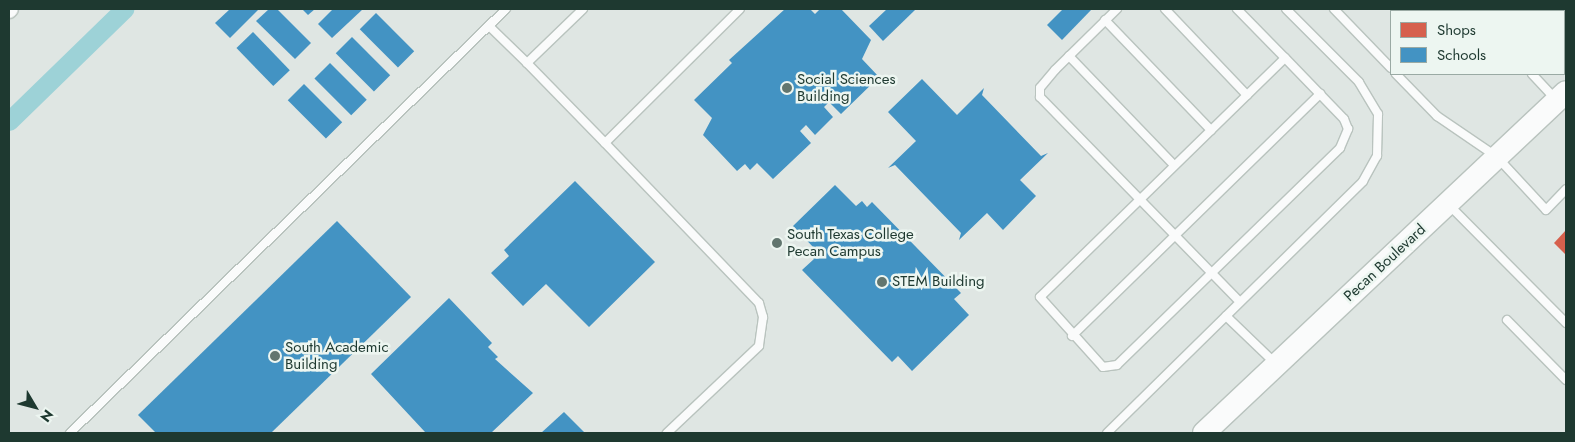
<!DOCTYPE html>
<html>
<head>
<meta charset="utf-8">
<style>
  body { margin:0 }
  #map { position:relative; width:1575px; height:442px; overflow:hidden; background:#dfe6e3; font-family:Jost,sans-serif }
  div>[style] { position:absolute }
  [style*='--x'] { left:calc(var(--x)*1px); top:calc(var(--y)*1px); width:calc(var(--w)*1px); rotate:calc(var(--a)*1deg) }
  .shops>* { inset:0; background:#d6604d }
  .schools>* { inset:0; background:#4393c3; transform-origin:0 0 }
  .canal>* { height:19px; margin:-9.5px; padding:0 9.5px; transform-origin:9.5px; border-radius:9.5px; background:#9dd2d7 }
  .roads { filter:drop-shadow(1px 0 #b9c3be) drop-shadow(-1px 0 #b9c3be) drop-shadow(0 1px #b9c3be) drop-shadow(0 -1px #b9c3be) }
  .service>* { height:8px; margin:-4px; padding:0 4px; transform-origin:4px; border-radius:4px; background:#fafbfb }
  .minor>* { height:16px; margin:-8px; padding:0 8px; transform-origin:8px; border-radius:8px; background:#fafbfb }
  .secondary>* { height:22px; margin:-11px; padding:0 11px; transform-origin:11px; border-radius:11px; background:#fafbfb }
  .dots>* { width:14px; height:14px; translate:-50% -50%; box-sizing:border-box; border:2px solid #edf6f1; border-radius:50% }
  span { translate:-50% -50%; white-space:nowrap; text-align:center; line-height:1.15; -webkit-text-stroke:5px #edf6f1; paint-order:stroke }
  .poi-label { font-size:15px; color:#1e3930 }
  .left { translate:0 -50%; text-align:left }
  .street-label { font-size:15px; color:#1e3930 }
  .frame { position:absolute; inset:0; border:10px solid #1e3930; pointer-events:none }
  .legend { position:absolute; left:1390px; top:10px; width:175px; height:65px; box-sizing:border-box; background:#edf6f1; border:1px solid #9aaaa4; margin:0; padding:6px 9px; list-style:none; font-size:15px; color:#1e3930 }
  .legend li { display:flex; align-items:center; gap:10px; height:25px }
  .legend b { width:25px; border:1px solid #9aaaa4 }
  .north { position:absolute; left:10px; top:382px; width:50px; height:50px; -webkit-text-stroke:4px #edf6f1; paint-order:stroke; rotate:127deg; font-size:14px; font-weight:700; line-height:20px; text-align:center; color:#1e3930 }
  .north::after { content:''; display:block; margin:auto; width:18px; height:22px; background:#1e3930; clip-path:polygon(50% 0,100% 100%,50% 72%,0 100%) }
</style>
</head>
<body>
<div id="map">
  <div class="shops">
    <div style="clip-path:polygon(1566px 230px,1566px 255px,1554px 243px)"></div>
  </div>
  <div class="schools">
    <div style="clip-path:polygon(230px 9px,259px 9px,230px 38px,215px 23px)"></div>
    <div style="clip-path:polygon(269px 9px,277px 9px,311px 43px,295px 59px,256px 21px)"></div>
    <div style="clip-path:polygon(302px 9px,315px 9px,308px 15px)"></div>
    <div style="clip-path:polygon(333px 9px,363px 9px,332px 38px,318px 24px)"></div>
    <div style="clip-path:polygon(785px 9px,810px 9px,815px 14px,820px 9px,841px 9px,871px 40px,862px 59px,879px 77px,841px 114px,829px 102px,824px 107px,833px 117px,815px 135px,806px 125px,800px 131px,811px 143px,773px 179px,757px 163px,750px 170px,745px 164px,737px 171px,703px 135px,712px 118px,694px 100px,732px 63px,729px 60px)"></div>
    <div style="clip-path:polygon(887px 9px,916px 9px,883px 41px,869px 26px)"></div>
    <div style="clip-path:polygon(1063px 9px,1092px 9px,1062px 40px,1047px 25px)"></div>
    <div style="left:376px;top:13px;width:54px;height:23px;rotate:45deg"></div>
    <div style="left:253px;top:32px;width:53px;height:23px;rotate:46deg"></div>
    <div style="left:352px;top:37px;width:54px;height:23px;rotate:45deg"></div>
    <div style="left:330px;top:63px;width:52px;height:22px;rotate:45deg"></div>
    <div style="clip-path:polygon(922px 79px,957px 115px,984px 88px,982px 95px,1041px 156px,1048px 153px,1020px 180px,1036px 196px,1003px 230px,987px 213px,959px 240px,961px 233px,895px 165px,888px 168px,916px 141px,888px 112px)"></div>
    <div style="left:304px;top:84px;width:54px;height:23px;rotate:45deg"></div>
    <div style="clip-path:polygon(575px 181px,655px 262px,589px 327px,546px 284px,523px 306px,491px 273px,509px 256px,504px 250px)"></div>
    <div style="clip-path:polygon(835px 185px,856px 206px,862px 201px,867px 207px,872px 202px,961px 293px,954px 299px,969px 315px,912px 371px,898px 356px,892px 362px,802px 270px,814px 259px,808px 253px,814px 248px,793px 226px)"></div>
    <div style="clip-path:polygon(337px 221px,411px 297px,271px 433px,156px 433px,138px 415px)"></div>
    <div style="clip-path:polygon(449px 298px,492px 343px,488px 347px,498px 357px,495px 359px,533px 393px,491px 433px,425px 432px,371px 374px)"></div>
    <div style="clip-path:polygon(564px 412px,585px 433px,541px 433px)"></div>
  </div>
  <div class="canal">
    <div style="--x:9;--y:121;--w:161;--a:-44.2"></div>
  </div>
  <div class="roads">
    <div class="service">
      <div style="--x:583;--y:9;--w:78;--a:136"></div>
      <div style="--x:527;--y:63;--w:112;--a:45.7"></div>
      <div style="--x:605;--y:143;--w:190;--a:-44.8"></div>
      <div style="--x:1117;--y:9;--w:87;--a:135.5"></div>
      <div style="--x:1055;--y:70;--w:23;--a:130"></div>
      <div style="--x:1040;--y:88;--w:9;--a:90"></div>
      <div style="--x:1040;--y:97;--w:286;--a:45.7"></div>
      <div style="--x:1165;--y:9;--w:119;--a:46.4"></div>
      <div style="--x:1237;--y:9;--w:69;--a:45.6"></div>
      <div style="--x:1285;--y:58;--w:342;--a:135.7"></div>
      <div style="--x:1040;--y:297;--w:94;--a:48"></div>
      <div style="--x:1103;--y:367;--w:14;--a:-8"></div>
      <div style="--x:1117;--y:365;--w:311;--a:-44.2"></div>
      <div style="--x:1340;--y:148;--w:21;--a:-67"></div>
      <div style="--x:1348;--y:129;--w:11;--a:-112"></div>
      <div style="--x:1344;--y:119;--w:85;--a:-134"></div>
      <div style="--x:1334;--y:9;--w:82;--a:46"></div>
      <div style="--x:1471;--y:9;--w:3;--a:45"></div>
      <div style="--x:1105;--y:20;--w:153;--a:46.1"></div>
      <div style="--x:489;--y:26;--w:53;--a:44.2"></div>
      <div style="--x:1069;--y:56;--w:151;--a:46.1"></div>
      <div style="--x:1396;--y:74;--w:59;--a:45.7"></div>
      <div style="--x:1437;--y:116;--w:73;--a:34.3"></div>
      <div style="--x:1497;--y:157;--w:72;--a:47.2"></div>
      <div style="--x:1546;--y:210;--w:29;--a:-46"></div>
      <div style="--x:1532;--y:74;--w:35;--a:47"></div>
      <div style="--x:605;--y:143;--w:222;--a:46.1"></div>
      <div style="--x:759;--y:303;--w:15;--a:74"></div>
      <div style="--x:763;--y:317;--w:29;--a:98"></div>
      <div style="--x:759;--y:346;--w:127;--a:136.6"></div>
      <div style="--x:1450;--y:206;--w:165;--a:45.2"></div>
      <div style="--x:1226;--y:316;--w:68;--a:43.8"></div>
      <div style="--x:1507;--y:320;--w:84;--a:45.5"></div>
      <div style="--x:1072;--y:336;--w:347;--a:-44.3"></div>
      <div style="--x:70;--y:433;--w:608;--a:-44.2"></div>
      <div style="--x:1107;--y:433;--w:359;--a:-44.5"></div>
      <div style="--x:1363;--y:181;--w:29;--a:-61"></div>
      <div style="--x:1377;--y:156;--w:42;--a:-88.6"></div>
      <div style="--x:1378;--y:114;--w:37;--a:-121"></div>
      <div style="--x:1359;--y:82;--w:103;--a:-135"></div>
    </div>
    <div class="minor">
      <div style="--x:9;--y:10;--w:1;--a:-45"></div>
    </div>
    <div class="secondary">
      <div style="--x:1204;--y:433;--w:497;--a:-43.3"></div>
    </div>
  </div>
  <div class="dots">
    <div style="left:787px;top:88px;background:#62766f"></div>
    <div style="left:777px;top:243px;background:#62766f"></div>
    <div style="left:882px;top:282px;background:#62766f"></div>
    <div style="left:275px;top:356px;background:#62766f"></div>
  </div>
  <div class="poi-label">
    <span class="left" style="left:797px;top:88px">Social Sciences<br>Building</span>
    <span class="left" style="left:787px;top:243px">South Texas College<br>Pecan Campus</span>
    <span class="left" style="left:892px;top:282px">STEM Building</span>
    <span class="left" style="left:285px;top:356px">South Academic<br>Building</span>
  </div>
  <div class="street-label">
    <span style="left:1385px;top:263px;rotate:-43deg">Pecan Boulevard</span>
  </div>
  <div class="frame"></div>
  <ul class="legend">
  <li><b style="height:14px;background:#d6604d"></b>Shops</li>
  <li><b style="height:14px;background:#4393c3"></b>Schools</li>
  </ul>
  <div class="north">N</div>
</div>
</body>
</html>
